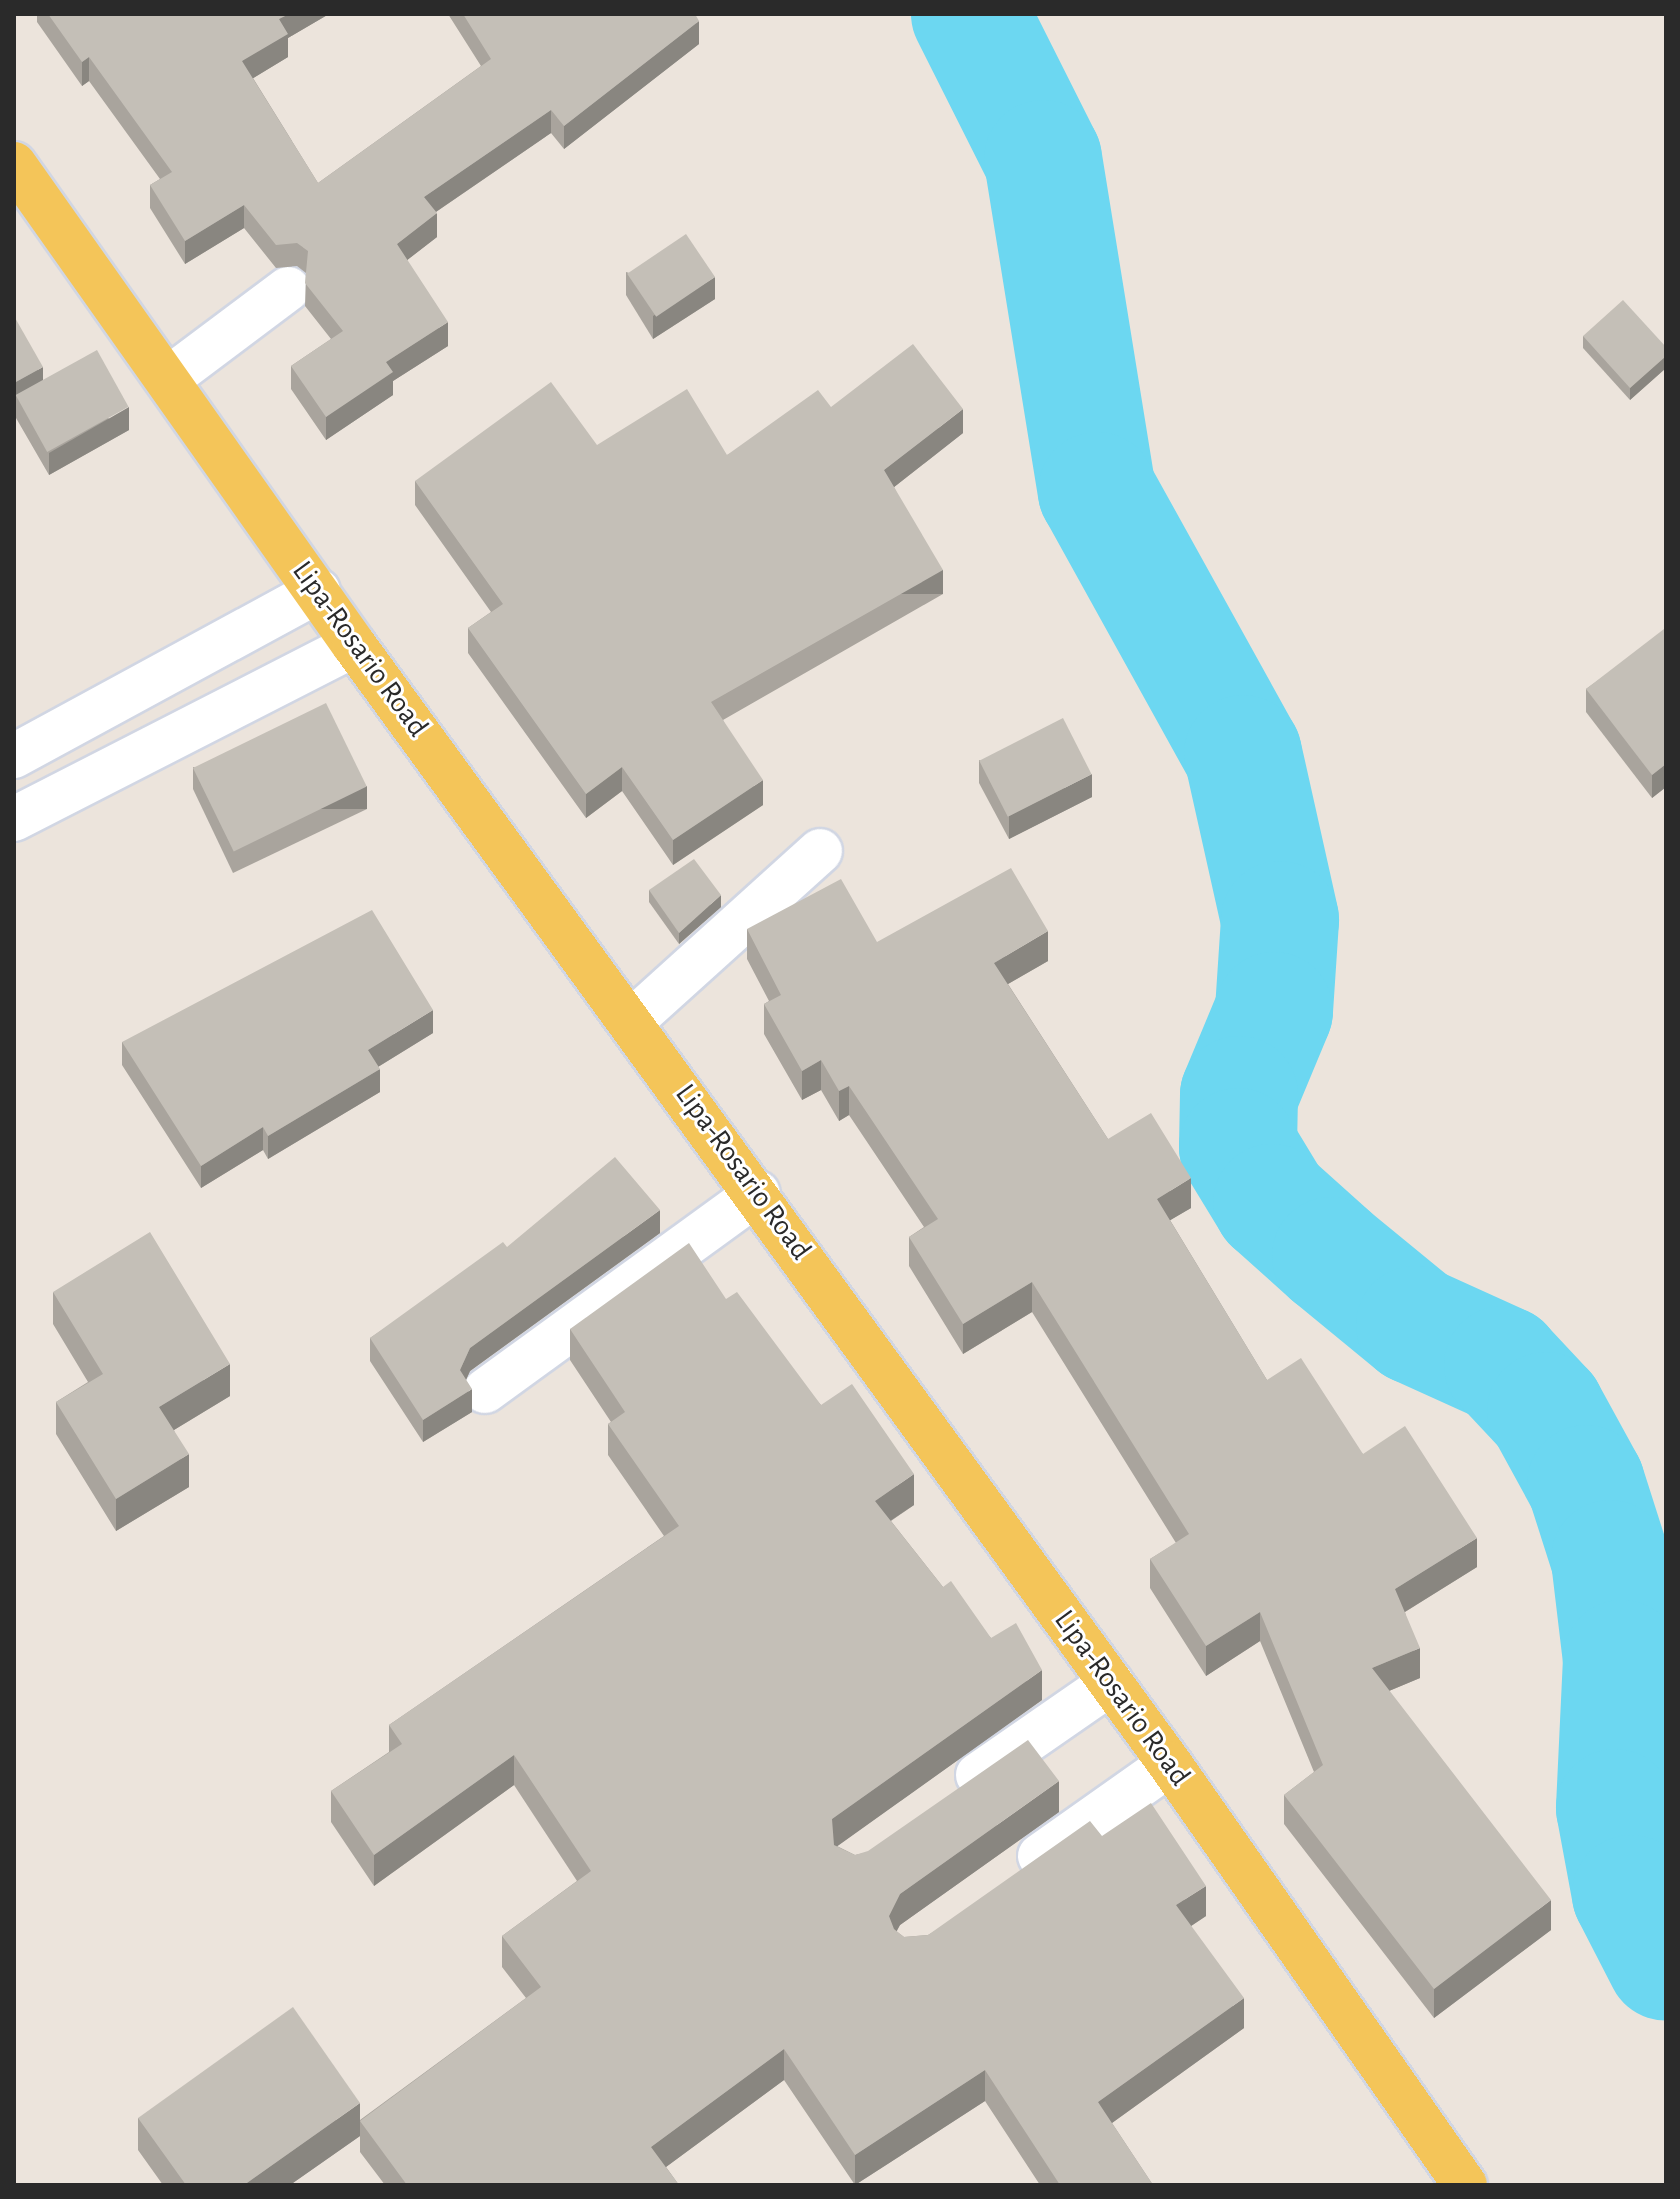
<!DOCTYPE html>
<html>
<head>
<meta charset="utf-8">
<style>
  body { margin:0 }
  #map { position:relative; width:1680px; height:2199px; overflow:hidden; background:#ece4dc; font-family:"Alegreya Sans",sans-serif }
  div>[style] { position:absolute }
  [style*='--x'] { left:calc(var(--x)*1px); top:calc(var(--y)*1px); width:calc(var(--w)*1px); rotate:calc(var(--a)*1deg) }
  .river>* { height:118px; margin:-59px; padding:0 59px; transform-origin:59px; border-radius:59px; background:#6cd7f1 }
  .roads { filter:drop-shadow(2px 0 #d1d6e3) drop-shadow(-2px 0 #d1d6e3) drop-shadow(0 2px #d1d6e3) drop-shadow(0 -2px #d1d6e3) }
  .minor>* { height:44px; margin:-22px; padding:0 22px; transform-origin:22px; border-radius:22px; background:#fff }
  .major>* { height:44px; margin:-22px; padding:0 22px; transform-origin:22px; border-radius:22px; background:#f4c559 }
  .wall>* { inset:0; background:#a9a49d }
  .shaded-wall>* { inset:0; background:#898680; transform-origin:0 0 }
  .building>* { inset:0; background:#c4bfb7; transform-origin:0 0 }
  span { translate:-50% -50%; white-space:nowrap; text-align:center; line-height:1.15; -webkit-text-stroke:6px #fff; paint-order:stroke }
  .street-label { font-size:30px; color:#2a2a2a }
  .frame { position:absolute; inset:0; border:16px solid #2a2a2a; pointer-events:none }
</style>
</head>
<body>
<div id="map">
  <div class="river">
    <div style="--x:970;--y:14;--w:162;--a:63.3"></div>
    <div style="--x:1043;--y:159;--w:336;--a:80.8"></div>
    <div style="--x:1097;--y:491;--w:301;--a:61"></div>
    <div style="--x:1243;--y:754;--w:170;--a:77.4"></div>
    <div style="--x:1280;--y:920;--w:91;--a:93.8"></div>
    <div style="--x:1274;--y:1011;--w:91;--a:112.6"></div>
    <div style="--x:1239;--y:1095;--w:52;--a:91.1"></div>
    <div style="--x:1238;--y:1147;--w:66;--a:58.7"></div>
    <div style="--x:1272;--y:1203;--w:79;--a:41.9"></div>
    <div style="--x:1331;--y:1256;--w:109;--a:39.4"></div>
    <div style="--x:1415;--y:1325;--w:97;--a:24.4"></div>
    <div style="--x:1503;--y:1365;--w:63;--a:46.9"></div>
    <div style="--x:1546;--y:1411;--w:83;--a:61.3"></div>
    <div style="--x:1586;--y:1484;--w:79;--a:72.3"></div>
    <div style="--x:1610;--y:1559;--w:101;--a:83.2"></div>
    <div style="--x:1622;--y:1659;--w:149;--a:92.7"></div>
    <div style="--x:1615;--y:1808;--w:87;--a:79.5"></div>
    <div style="--x:1631;--y:1894;--w:76;--a:62.8"></div>
  </div>
  <div class="roads">
    <div class="minor">
      <div style="--x:168;--y:379;--w:150;--a:-36.9"></div>
      <div style="--x:14;--y:756;--w:346;--a:-28.5"></div>
      <div style="--x:14;--y:819;--w:382;--a:-27.1"></div>
      <div style="--x:633;--y:1020;--w:252;--a:-42.1"></div>
      <div style="--x:485;--y:1391;--w:337;--a:-36"></div>
      <div style="--x:978;--y:1775;--w:162;--a:-34.7"></div>
      <div style="--x:1040;--y:1856;--w:159;--a:-35.3"></div>
    </div>
    <div class="major">
      <div style="--x:14;--y:164;--w:589;--a:54.75"></div>
      <div style="--x:354;--y:645;--w:1385;--a:53.9"></div>
      <div style="--x:1170;--y:1764;--w:514;--a:54.98"></div>
    </div>
  </div>
  <div class="wall">
    <div style="clip-path:polygon(37px 14px,329px 14px,288px 38px,288px 57px,253px 78px,318px 183px,481px 66px,448px 14px,695px 14px,699px 44px,564px 149px,551px 133px,436px 212px,437px 237px,407px 260px,448px 346px,393px 381px,393px 395px,326px 440px,291px 389px,291px 366px,331px 339px,305px 306px,306px 273px,297px 266px,276px 268px,244px 228px,185px 264px,150px 208px,150px 185px,160px 179px,89px 81px,82px 86px,37px 22px)"></div>
    <div style="clip-path:polygon(626px 272px,715px 299px,653px 339px,626px 295px)"></div>
    <div style="clip-path:polygon(14px 316px,43px 381px,129px 430px,49px 475px,16px 418px,16px 405px,14px 406px)"></div>
    <div style="clip-path:polygon(1583px 336px,1666px 347px,1666px 368px,1630px 400px,1583px 348px)"></div>
    <div style="clip-path:polygon(831px 407px,963px 433px,894px 487px,943px 594px,723px 720px,763px 805px,673px 865px,622px 791px,586px 818px,468px 653px,468px 628px,491px 612px,415px 505px,415px 481px,597px 445px,727px 455px)"></div>
    <div style="clip-path:polygon(1666px 632px,1666px 787px,1652px 798px,1586px 712px,1586px 689px)"></div>
    <div style="clip-path:polygon(979px 760px,1092px 797px,1009px 839px,979px 783px)"></div>
    <div style="clip-path:polygon(193px 767px,367px 809px,233px 873px,193px 789px)"></div>
    <div style="clip-path:polygon(649px 890px,721px 907px,679px 944px,649px 902px)"></div>
    <div style="clip-path:polygon(747px 929px,1048px 961px,1008px 984px,1108px 1139px,1191px 1208px,1170px 1220px,1267px 1380px,1363px 1454px,1477px 1567px,1405px 1612px,1420px 1678px,1389px 1691px,1551px 1930px,1434px 2018px,1284px 1824px,1284px 1795px,1314px 1772px,1260px 1641px,1206px 1676px,1150px 1588px,1150px 1559px,1176px 1543px,1032px 1312px,963px 1354px,909px 1266px,909px 1237px,924px 1227px,849px 1115px,839px 1121px,821px 1090px,802px 1100px,764px 1034px,764px 1004px,769px 1001px,747px 959px)"></div>
    <div style="clip-path:polygon(433px 1033px,378px 1067px,380px 1092px,268px 1159px,263px 1150px,201px 1188px,122px 1065px,122px 1042px)"></div>
    <div style="clip-path:polygon(660px 1233px,470px 1371px,466px 1380px,472px 1412px,423px 1442px,370px 1361px,370px 1338px,507px 1247px)"></div>
    <div style="clip-path:polygon(53px 1292px,230px 1396px,174px 1430px,189px 1487px,116px 1531px,56px 1434px,56px 1402px,88px 1382px,53px 1324px)"></div>
    <div style="clip-path:polygon(726px 1299px,821px 1405px,914px 1505px,891px 1521px,943px 1587px,991px 1638px,1042px 1700px,837px 1846px,855px 1855px,1059px 1812px,900px 1925px,896px 1931px,904px 1937px,928px 1935px,1102px 1836px,1206px 1916px,1191px 1926px,1244px 2028px,1112px 2123px,1153px 2185px,1040px 2185px,985px 2101px,855px 2185px,784px 2080px,666px 2167px,679px 2185px,385px 2185px,360px 2152px,360px 2136px,290px 2185px,163px 2185px,138px 2150px,138px 2118px,360px 2120px,526px 1998px,502px 1967px,502px 1936px,577px 1881px,514px 1785px,374px 1886px,331px 1822px,331px 1791px,389px 1752px,389px 1725px,664px 1536px,608px 1455px,608px 1424px,611px 1422px,570px 1360px,570px 1329px)"></div>
  </div>
  <div class="shaded-wall">
    <div style="clip-path:polygon(289px 14px,329px 14px,288px 38px,288px 57px,242px 85px,242px 61px,279px 19px)"></div>
    <div style="clip-path:polygon(699px 21px,699px 44px,564px 149px,564px 126px)"></div>
    <div style="clip-path:polygon(89px 57px,89px 81px,82px 86px,82px 62px)"></div>
    <div style="clip-path:polygon(551px 110px,551px 133px,424px 220px,424px 197px)"></div>
    <div style="clip-path:polygon(244px 205px,244px 228px,185px 264px,185px 241px)"></div>
    <div style="clip-path:polygon(437px 213px,437px 237px,397px 268px,397px 244px)"></div>
    <div style="clip-path:polygon(715px 277px,715px 299px,653px 339px,653px 316px)"></div>
    <div style="clip-path:polygon(448px 322px,448px 346px,393px 381px,393px 395px,326px 440px,326px 417px,386px 362px)"></div>
    <div style="clip-path:polygon(1666px 356px,1666px 368px,1630px 400px,1630px 388px)"></div>
    <div style="clip-path:polygon(43px 367px,43px 390px,16px 395px,16px 405px,14px 406px,14px 383px)"></div>
    <div style="clip-path:polygon(129px 407px,129px 430px,49px 475px,49px 453px)"></div>
    <div style="clip-path:polygon(963px 409px,963px 433px,884px 495px,884px 470px)"></div>
    <div style="left:943px;top:570px;width:24px;height:267px;rotate:90deg"></div>
    <div style="clip-path:polygon(1666px 764px,1666px 787px,1652px 798px,1652px 775px)"></div>
    <div style="clip-path:polygon(622px 767px,622px 791px,586px 818px,586px 794px)"></div>
    <div style="clip-path:polygon(1092px 774px,1092px 797px,1009px 839px,1009px 816px)"></div>
    <div style="clip-path:polygon(763px 780px,763px 805px,673px 865px,673px 840px)"></div>
    <div style="left:367px;top:786px;width:23px;height:148px;rotate:90deg"></div>
    <div style="clip-path:polygon(721px 895px,721px 907px,679px 944px,679px 933px)"></div>
    <div style="clip-path:polygon(1048px 931px,1048px 961px,994px 992px,994px 963px)"></div>
    <div style="clip-path:polygon(433px 1010px,433px 1033px,368px 1073px,368px 1050px)"></div>
    <div style="clip-path:polygon(821px 1060px,821px 1090px,802px 1100px,802px 1071px)"></div>
    <div style="clip-path:polygon(380px 1069px,380px 1092px,268px 1159px,268px 1136px)"></div>
    <div style="clip-path:polygon(849px 1086px,849px 1115px,839px 1121px,839px 1091px)"></div>
    <div style="clip-path:polygon(263px 1127px,263px 1150px,201px 1188px,201px 1166px)"></div>
    <div style="clip-path:polygon(1191px 1178px,1191px 1208px,1157px 1228px,1157px 1199px)"></div>
    <div style="clip-path:polygon(660px 1210px,660px 1233px,470px 1371px,460px 1393px,460px 1370px,470px 1348px)"></div>
    <div style="clip-path:polygon(1032px 1282px,1032px 1312px,963px 1354px,963px 1324px)"></div>
    <div style="clip-path:polygon(230px 1364px,230px 1396px,159px 1439px,159px 1407px)"></div>
    <div style="clip-path:polygon(472px 1389px,472px 1412px,423px 1442px,423px 1420px)"></div>
    <div style="clip-path:polygon(189px 1454px,189px 1487px,116px 1531px,116px 1499px)"></div>
    <div style="clip-path:polygon(914px 1474px,914px 1505px,875px 1531px,875px 1501px)"></div>
    <div style="clip-path:polygon(1477px 1538px,1477px 1567px,1395px 1618px,1395px 1589px)"></div>
    <div style="clip-path:polygon(1260px 1612px,1260px 1641px,1206px 1676px,1206px 1646px)"></div>
    <div style="clip-path:polygon(1420px 1648px,1420px 1678px,1372px 1698px,1372px 1668px)"></div>
    <div style="clip-path:polygon(1042px 1670px,1042px 1700px,832px 1850px,832px 1819px)"></div>
    <div style="clip-path:polygon(514px 1755px,514px 1785px,374px 1886px,374px 1855px)"></div>
    <div style="clip-path:polygon(1059px 1781px,1059px 1812px,900px 1925px,889px 1946px,889px 1916px,900px 1894px)"></div>
    <div style="clip-path:polygon(1206px 1886px,1206px 1916px,1176px 1936px,1176px 1905px)"></div>
    <div style="clip-path:polygon(1551px 1900px,1551px 1930px,1434px 2018px,1434px 1989px)"></div>
    <div style="clip-path:polygon(1244px 1998px,1244px 2028px,1098px 2133px,1098px 2102px)"></div>
    <div style="clip-path:polygon(784px 2049px,784px 2080px,651px 2178px,651px 2147px)"></div>
    <div style="clip-path:polygon(985px 2070px,985px 2101px,855px 2185px,855px 2155px)"></div>
    <div style="clip-path:polygon(360px 2103px,360px 2136px,290px 2185px,244px 2185px)"></div>
  </div>
  <div class="building">
    <div style="clip-path:polygon(48px 14px,289px 14px,279px 19px,288px 34px,242px 61px,318px 183px,491px 59px,463px 14px,695px 14px,699px 21px,564px 126px,551px 110px,424px 197px,437px 213px,397px 244px,448px 322px,386px 362px,393px 372px,326px 417px,291px 366px,343px 331px,305px 283px,308px 251px,297px 243px,276px 245px,244px 205px,185px 241px,150px 185px,172px 172px,89px 57px,82px 62px)"></div>
    <div style="left:686px;top:234px;width:52px;height:71px;rotate:56deg"></div>
    <div style="clip-path:polygon(1623px 300px,1666px 347px,1666px 356px,1630px 388px,1583px 336px)"></div>
    <div style="clip-path:polygon(14px 316px,43px 367px,14px 383px)"></div>
    <div style="clip-path:polygon(913px 344px,963px 409px,884px 470px,943px 570px,711px 702px,763px 780px,673px 840px,622px 767px,586px 794px,468px 628px,503px 604px,415px 481px,551px 382px,597px 445px,687px 389px,727px 455px,818px 390px,831px 407px)"></div>
    <div style="left:97px;top:350px;width:65px;height:93px;rotate:61deg"></div>
    <div style="clip-path:polygon(1664px 629px,1666px 632px,1666px 764px,1652px 775px,1586px 689px)"></div>
    <div style="left:326px;top:703px;width:93px;height:148px;rotate:64deg"></div>
    <div style="left:1063px;top:718px;width:63px;height:94px;rotate:63deg"></div>
    <div style="clip-path:polygon(694px 859px,721px 895px,679px 933px,649px 890px)"></div>
    <div style="clip-path:polygon(1011px 868px,1048px 931px,994px 963px,1108px 1139px,1151px 1113px,1191px 1178px,1157px 1199px,1267px 1380px,1301px 1358px,1363px 1454px,1405px 1426px,1477px 1538px,1395px 1589px,1420px 1648px,1372px 1668px,1551px 1900px,1434px 1989px,1284px 1795px,1323px 1765px,1260px 1612px,1206px 1646px,1150px 1559px,1189px 1534px,1032px 1282px,963px 1324px,909px 1237px,938px 1219px,849px 1086px,839px 1091px,821px 1060px,802px 1071px,764px 1004px,781px 995px,747px 929px,841px 879px,877px 942px)"></div>
    <div style="clip-path:polygon(372px 910px,433px 1010px,368px 1050px,380px 1069px,268px 1136px,263px 1127px,201px 1166px,122px 1042px)"></div>
    <div style="clip-path:polygon(615px 1157px,660px 1210px,470px 1348px,460px 1370px,472px 1389px,423px 1420px,370px 1338px,503px 1242px,507px 1247px)"></div>
    <div style="clip-path:polygon(150px 1232px,230px 1364px,159px 1407px,189px 1454px,116px 1499px,56px 1402px,103px 1374px,53px 1292px)"></div>
    <div style="clip-path:polygon(689px 1243px,726px 1299px,737px 1292px,821px 1405px,852px 1384px,914px 1474px,875px 1501px,943px 1587px,951px 1581px,991px 1638px,1016px 1623px,1042px 1670px,832px 1819px,834px 1845px,855px 1855px,868px 1851px,1028px 1740px,1059px 1781px,900px 1894px,889px 1916px,894px 1929px,904px 1937px,928px 1935px,1090px 1821px,1102px 1836px,1151px 1803px,1206px 1886px,1176px 1905px,1244px 1998px,1098px 2102px,1153px 2185px,1060px 2185px,985px 2070px,855px 2155px,784px 2049px,651px 2147px,679px 2185px,407px 2185px,360px 2121px,541px 1987px,502px 1936px,591px 1871px,514px 1755px,374px 1855px,331px 1791px,402px 1744px,389px 1725px,679px 1526px,608px 1424px,625px 1412px,570px 1329px)"></div>
    <div style="clip-path:polygon(293px 2007px,360px 2103px,244px 2185px,186px 2185px,138px 2118px)"></div>
  </div>
  <div class="street-label">
    <span style="left:360px;top:649px;rotate:54deg">Lipa-Rosario Road</span>
    <span style="left:743px;top:1172px;rotate:54deg">Lipa-Rosario Road</span>
    <span style="left:1122px;top:1698px;rotate:54deg">Lipa-Rosario Road</span>
  </div>
  <div class="frame"></div>
</div>
</body>
</html>
